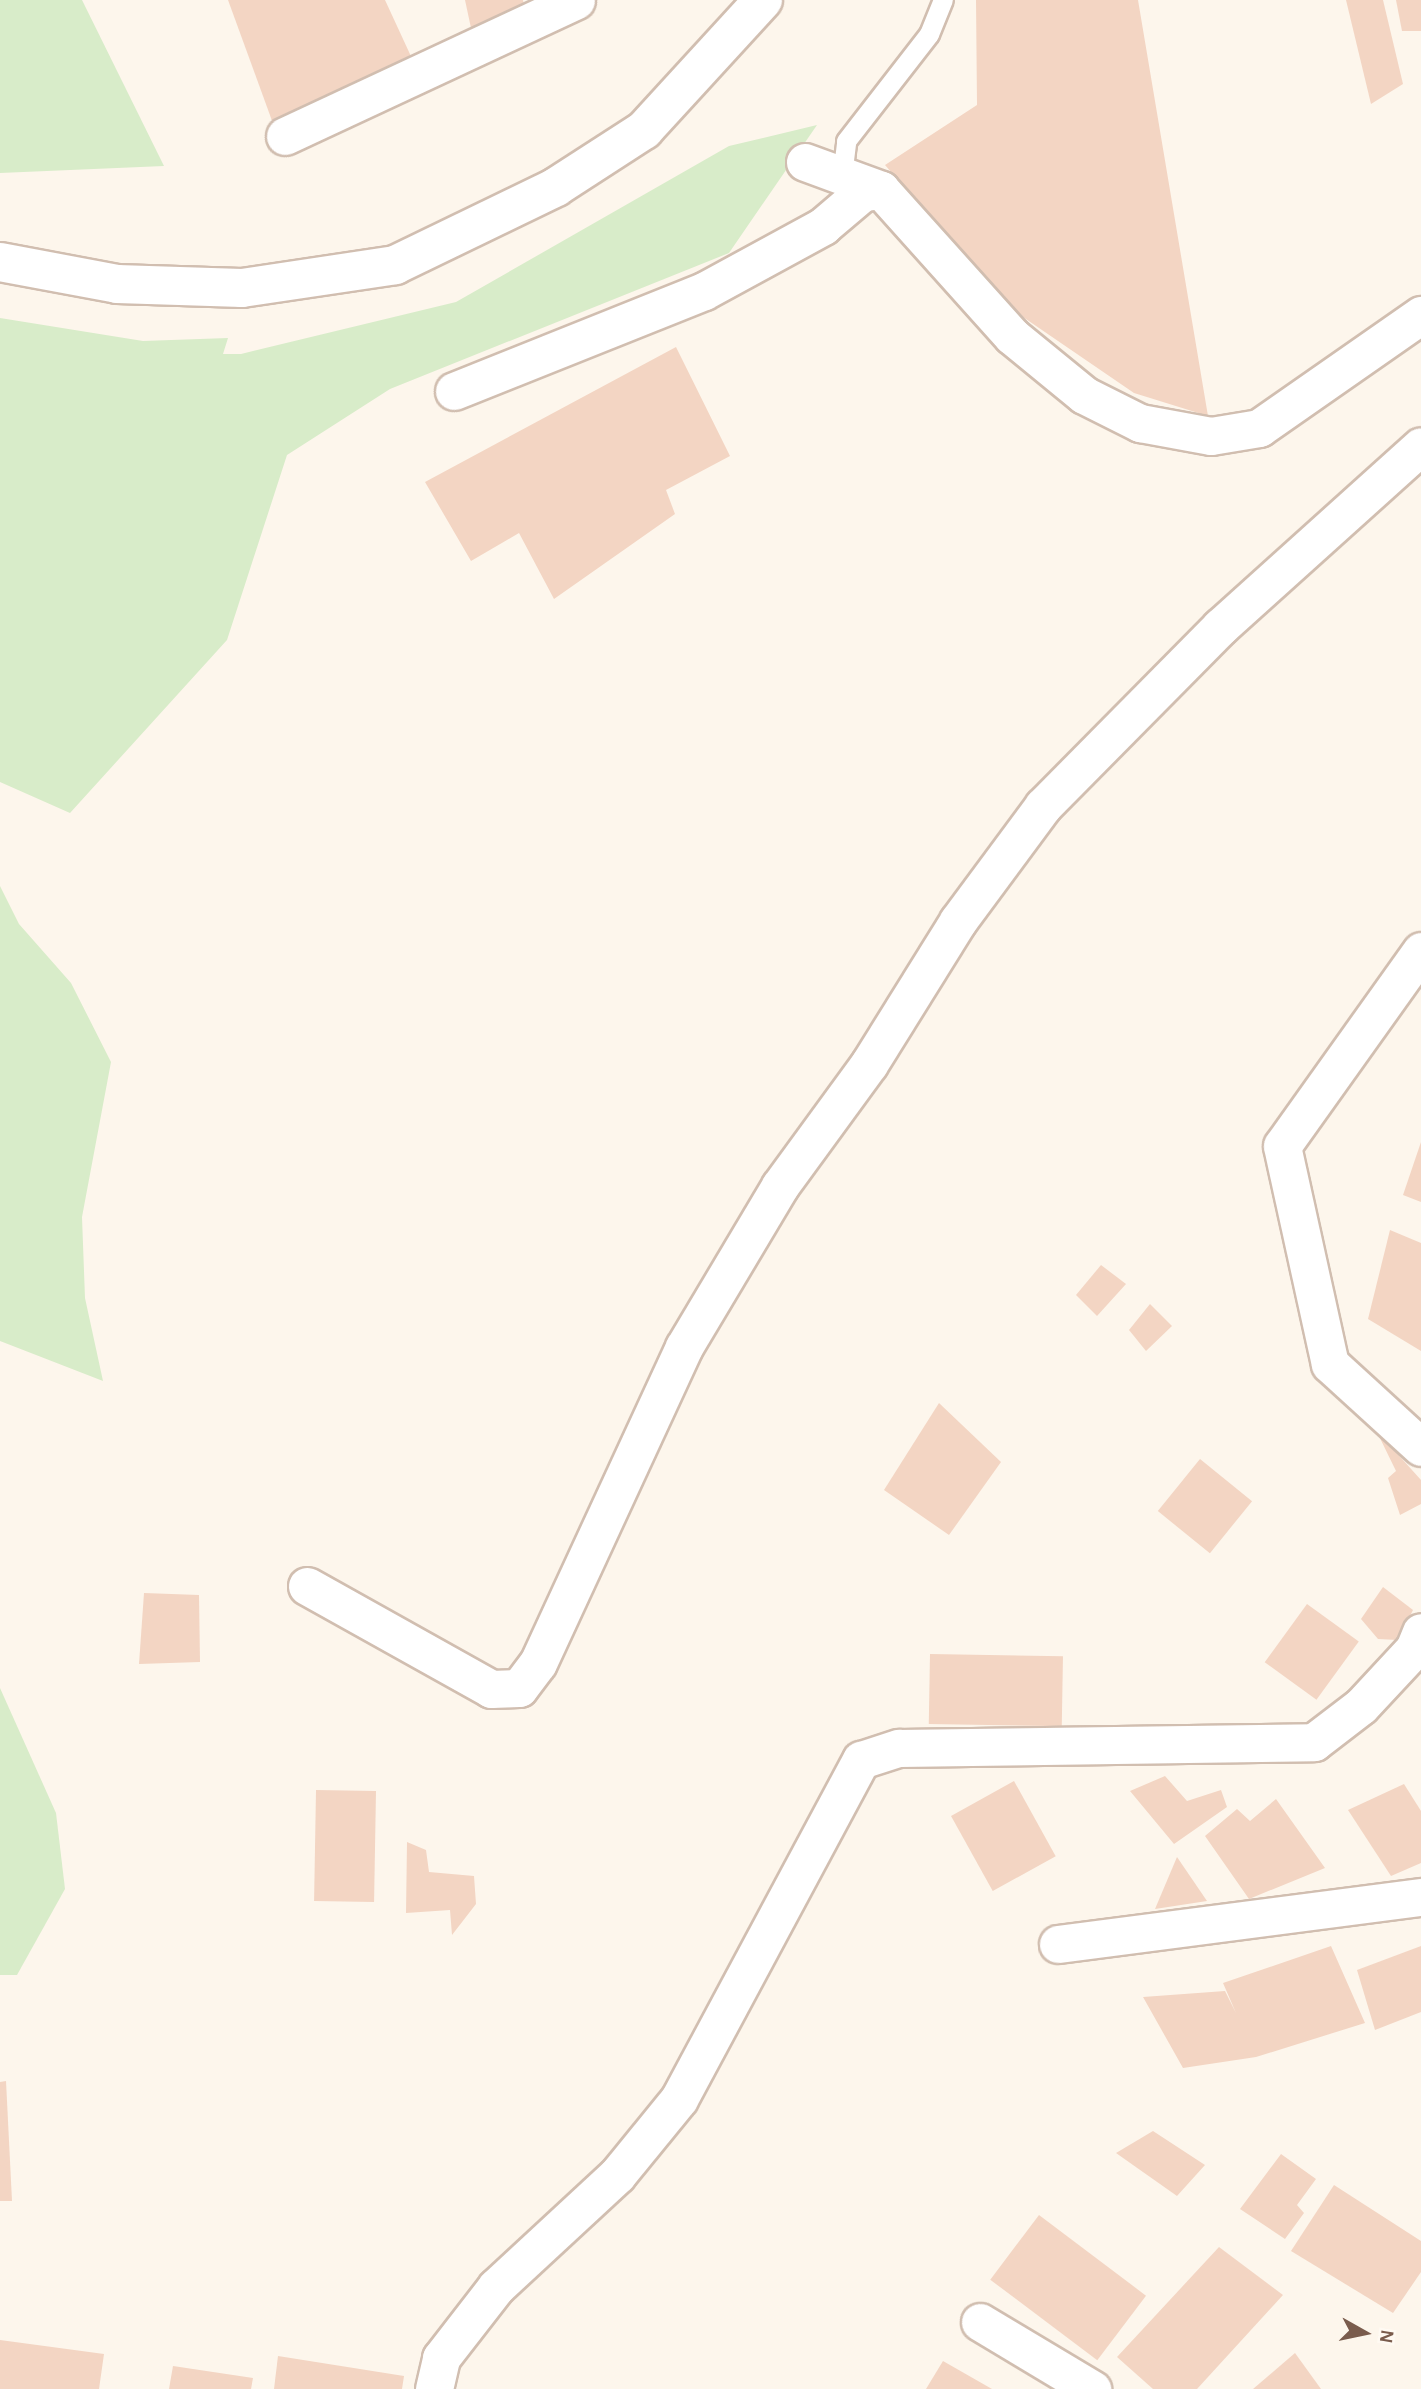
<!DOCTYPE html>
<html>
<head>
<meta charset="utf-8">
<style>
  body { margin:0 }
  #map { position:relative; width:1421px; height:2389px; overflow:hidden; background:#fdf6ec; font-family:"Alegreya Sans",sans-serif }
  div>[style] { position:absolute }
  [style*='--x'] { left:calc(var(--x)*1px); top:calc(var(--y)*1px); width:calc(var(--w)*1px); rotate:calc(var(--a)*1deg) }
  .green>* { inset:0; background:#d8ecc9 }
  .building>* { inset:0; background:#f3d5c3; transform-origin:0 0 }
  .roads { filter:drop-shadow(2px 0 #d1beb0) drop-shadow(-2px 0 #d1beb0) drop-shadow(0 2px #d1beb0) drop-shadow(0 -2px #d1beb0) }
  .service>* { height:19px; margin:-9.5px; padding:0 9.5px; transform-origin:9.5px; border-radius:9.5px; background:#fff }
  .minor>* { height:37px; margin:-18.5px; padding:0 18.5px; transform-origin:18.5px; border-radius:18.5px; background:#fff }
  .tertiary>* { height:38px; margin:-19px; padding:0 19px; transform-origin:19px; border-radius:19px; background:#fff }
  span { translate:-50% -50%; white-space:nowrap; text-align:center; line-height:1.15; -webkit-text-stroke:5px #fffaf3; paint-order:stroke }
  .north { position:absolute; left:1330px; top:2298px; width:70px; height:70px; -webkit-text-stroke:5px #fffaf3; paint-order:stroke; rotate:99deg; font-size:19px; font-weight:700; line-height:28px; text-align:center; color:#7a5c4d }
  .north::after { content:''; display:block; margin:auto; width:24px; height:32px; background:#7a5c4d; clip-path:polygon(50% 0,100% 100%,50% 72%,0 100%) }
</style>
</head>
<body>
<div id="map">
  <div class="green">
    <div style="clip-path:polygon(0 0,82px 0,164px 166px,0 173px)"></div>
    <div style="clip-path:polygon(817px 125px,729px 253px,390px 389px,287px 455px,227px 640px,70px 813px,0 782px,0 318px,143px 341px,228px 338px,223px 354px,241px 354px,456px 302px,729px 146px)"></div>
    <div style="clip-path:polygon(0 886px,19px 924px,71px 983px,111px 1062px,82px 1217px,85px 1298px,103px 1381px,0 1341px)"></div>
    <div style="clip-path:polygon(0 1688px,56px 1813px,65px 1889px,17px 1975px,0 1975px)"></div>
  </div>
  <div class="building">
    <div style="clip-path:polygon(228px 0,385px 0,415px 65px,275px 129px)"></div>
    <div style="clip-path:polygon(465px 0,523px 0,525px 9px,471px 28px)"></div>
    <div style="clip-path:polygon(976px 0,1138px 0,1208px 416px,1134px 393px,1007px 306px,885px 165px,977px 105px)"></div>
    <div style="clip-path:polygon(1346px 0,1383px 0,1403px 84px,1371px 104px)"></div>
    <div style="clip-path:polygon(1396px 0,1421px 0,1421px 31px,1402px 31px)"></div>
    <div style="clip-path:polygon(676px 347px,730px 456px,666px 490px,675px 514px,554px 599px,519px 533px,471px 561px,425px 482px)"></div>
    <div style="clip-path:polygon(1421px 1142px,1421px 1202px,1403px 1195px)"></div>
    <div style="clip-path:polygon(1390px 1230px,1421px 1243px,1421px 1351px,1368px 1319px)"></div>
    <div style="clip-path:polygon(1101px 1265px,1126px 1284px,1097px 1316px,1076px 1295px)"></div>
    <div style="clip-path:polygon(1150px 1304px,1172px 1326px,1146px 1351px,1129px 1330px)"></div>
    <div style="clip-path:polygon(939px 1403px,1001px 1462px,949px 1535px,884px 1490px)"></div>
    <div style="clip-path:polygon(1376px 1430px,1421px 1480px,1421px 1504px,1400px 1515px,1388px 1478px,1396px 1471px)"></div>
    <div style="left:1200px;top:1459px;width:67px;height:67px;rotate:39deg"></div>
    <div style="clip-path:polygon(1383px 1587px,1413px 1610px,1398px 1640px,1378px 1639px,1361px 1619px)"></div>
    <div style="clip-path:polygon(144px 1593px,199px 1595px,200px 1662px,139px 1664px)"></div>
    <div style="left:1307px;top:1604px;width:64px;height:72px;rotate:36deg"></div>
    <div style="left:930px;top:1654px;width:133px;height:70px;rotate:1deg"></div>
    <div style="clip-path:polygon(1165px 1776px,1187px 1801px,1221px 1790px,1227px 1807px,1174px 1844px,1130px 1791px)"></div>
    <div style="left:1014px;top:1781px;width:86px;height:72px;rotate:61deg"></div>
    <div style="clip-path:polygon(1404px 1784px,1421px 1811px,1421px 1863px,1391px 1876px,1348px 1810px)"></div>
    <div style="left:376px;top:1791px;width:111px;height:60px;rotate:91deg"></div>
    <div style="clip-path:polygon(1276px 1799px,1325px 1868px,1249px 1899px,1205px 1836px,1237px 1809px,1250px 1821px)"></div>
    <div style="clip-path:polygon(407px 1842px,426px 1850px,429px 1872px,474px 1876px,476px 1904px,452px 1935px,450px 1910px,406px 1913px)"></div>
    <div style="clip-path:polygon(1177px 1857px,1207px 1901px,1155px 1909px)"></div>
    <div style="clip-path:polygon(1331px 1946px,1365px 2023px,1256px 2057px,1183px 2068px,1143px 1997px,1225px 1991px,1236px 2013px,1223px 1983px)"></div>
    <div style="clip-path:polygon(1421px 1946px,1421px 2012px,1375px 2030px,1357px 1970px)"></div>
    <div style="clip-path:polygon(6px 2081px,12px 2201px,0 2201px,0 2082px)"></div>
    <div style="clip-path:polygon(1153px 2131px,1205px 2165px,1177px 2196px,1116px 2153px)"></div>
    <div style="clip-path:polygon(1281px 2154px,1316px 2179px,1297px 2205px,1304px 2213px,1285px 2239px,1240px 2209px)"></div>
    <div style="clip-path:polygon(1334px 2185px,1421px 2241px,1421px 2272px,1393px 2313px,1291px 2251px)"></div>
    <div style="left:1039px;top:2215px;width:134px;height:81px;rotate:37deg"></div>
    <div style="clip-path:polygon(1219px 2247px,1283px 2295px,1197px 2389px,1153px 2389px,1117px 2357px)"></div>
    <div style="clip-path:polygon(0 2340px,104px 2354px,99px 2389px,0 2389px)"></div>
    <div style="clip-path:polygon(1295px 2353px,1321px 2389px,1253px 2389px)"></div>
    <div style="clip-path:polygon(278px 2356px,404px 2376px,402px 2389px,274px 2389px)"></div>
    <div style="clip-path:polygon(943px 2361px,992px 2389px,926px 2389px)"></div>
    <div style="clip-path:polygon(173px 2366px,253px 2378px,251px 2389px,169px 2389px)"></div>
  </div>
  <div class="roads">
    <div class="service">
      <div style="--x:842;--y:176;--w:35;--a:-83"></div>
      <div style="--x:846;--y:141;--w:135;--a:-52.2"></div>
      <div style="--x:929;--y:34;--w:37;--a:-68"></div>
    </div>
    <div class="minor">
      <div style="--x:285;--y:136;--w:321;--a:-25"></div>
      <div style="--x:805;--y:162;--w:81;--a:20.2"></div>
      <div style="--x:454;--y:391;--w:269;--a:-21.8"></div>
      <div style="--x:704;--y:291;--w:136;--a:-28.6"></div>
      <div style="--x:823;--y:226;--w:52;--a:-40.4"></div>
      <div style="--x:863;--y:192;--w:18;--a:-6"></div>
      <div style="--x:881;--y:190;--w:196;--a:48.1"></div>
      <div style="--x:1012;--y:336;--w:93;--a:39.3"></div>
      <div style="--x:1084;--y:395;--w:63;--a:26.6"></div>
      <div style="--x:1140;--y:423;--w:72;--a:10.4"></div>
      <div style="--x:1211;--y:436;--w:49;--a:-9.5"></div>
      <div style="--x:1259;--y:428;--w:198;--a:-34.9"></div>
      <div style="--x:1421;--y:951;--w:239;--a:125.5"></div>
      <div style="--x:1282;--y:1146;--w:223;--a:77.6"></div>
      <div style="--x:1330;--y:1364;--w:123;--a:42.4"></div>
      <div style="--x:307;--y:1586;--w:211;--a:29.2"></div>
      <div style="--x:491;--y:1689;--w:28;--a:-2"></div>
      <div style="--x:519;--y:1688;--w:31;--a:-53"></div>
      <div style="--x:538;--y:1663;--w:348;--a:-65.2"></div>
      <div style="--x:684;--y:1347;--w:187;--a:-59.2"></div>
      <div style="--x:780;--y:1186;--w:151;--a:-53.9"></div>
      <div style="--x:869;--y:1064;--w:168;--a:-58.1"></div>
      <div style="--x:958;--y:921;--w:143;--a:-53.5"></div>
      <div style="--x:1043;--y:806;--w:252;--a:-45.3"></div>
      <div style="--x:1220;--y:627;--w:270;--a:-42"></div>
      <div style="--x:1058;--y:1944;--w:366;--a:-7.4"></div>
      <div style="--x:980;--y:2322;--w:131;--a:30.9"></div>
      <div style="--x:434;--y:2389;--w:32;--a:-77"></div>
      <div style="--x:441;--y:2358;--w:90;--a:-52.2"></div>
      <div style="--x:496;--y:2287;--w:165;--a:-42.8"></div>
      <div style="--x:617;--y:2175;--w:98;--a:-50.8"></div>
      <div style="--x:679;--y:2099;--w:385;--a:-61.8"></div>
      <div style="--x:861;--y:1760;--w:40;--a:-18"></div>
      <div style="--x:899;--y:1748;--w:415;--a:-0.8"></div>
      <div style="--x:1314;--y:1742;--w:59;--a:-37.5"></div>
      <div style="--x:1361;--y:1706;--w:78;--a:-47.1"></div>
      <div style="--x:1414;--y:1649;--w:18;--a:-68"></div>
    </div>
    <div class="tertiary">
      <div style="--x:0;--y:262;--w:119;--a:10.6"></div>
      <div style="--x:117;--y:284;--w:125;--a:1.8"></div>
      <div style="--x:242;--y:288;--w:155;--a:-8.5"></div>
      <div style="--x:395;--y:265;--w:179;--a:-25.8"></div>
      <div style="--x:556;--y:187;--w:105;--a:-32.9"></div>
      <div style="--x:644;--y:130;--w:176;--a:-47.5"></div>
    </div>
  </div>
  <div class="north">N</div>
</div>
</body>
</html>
